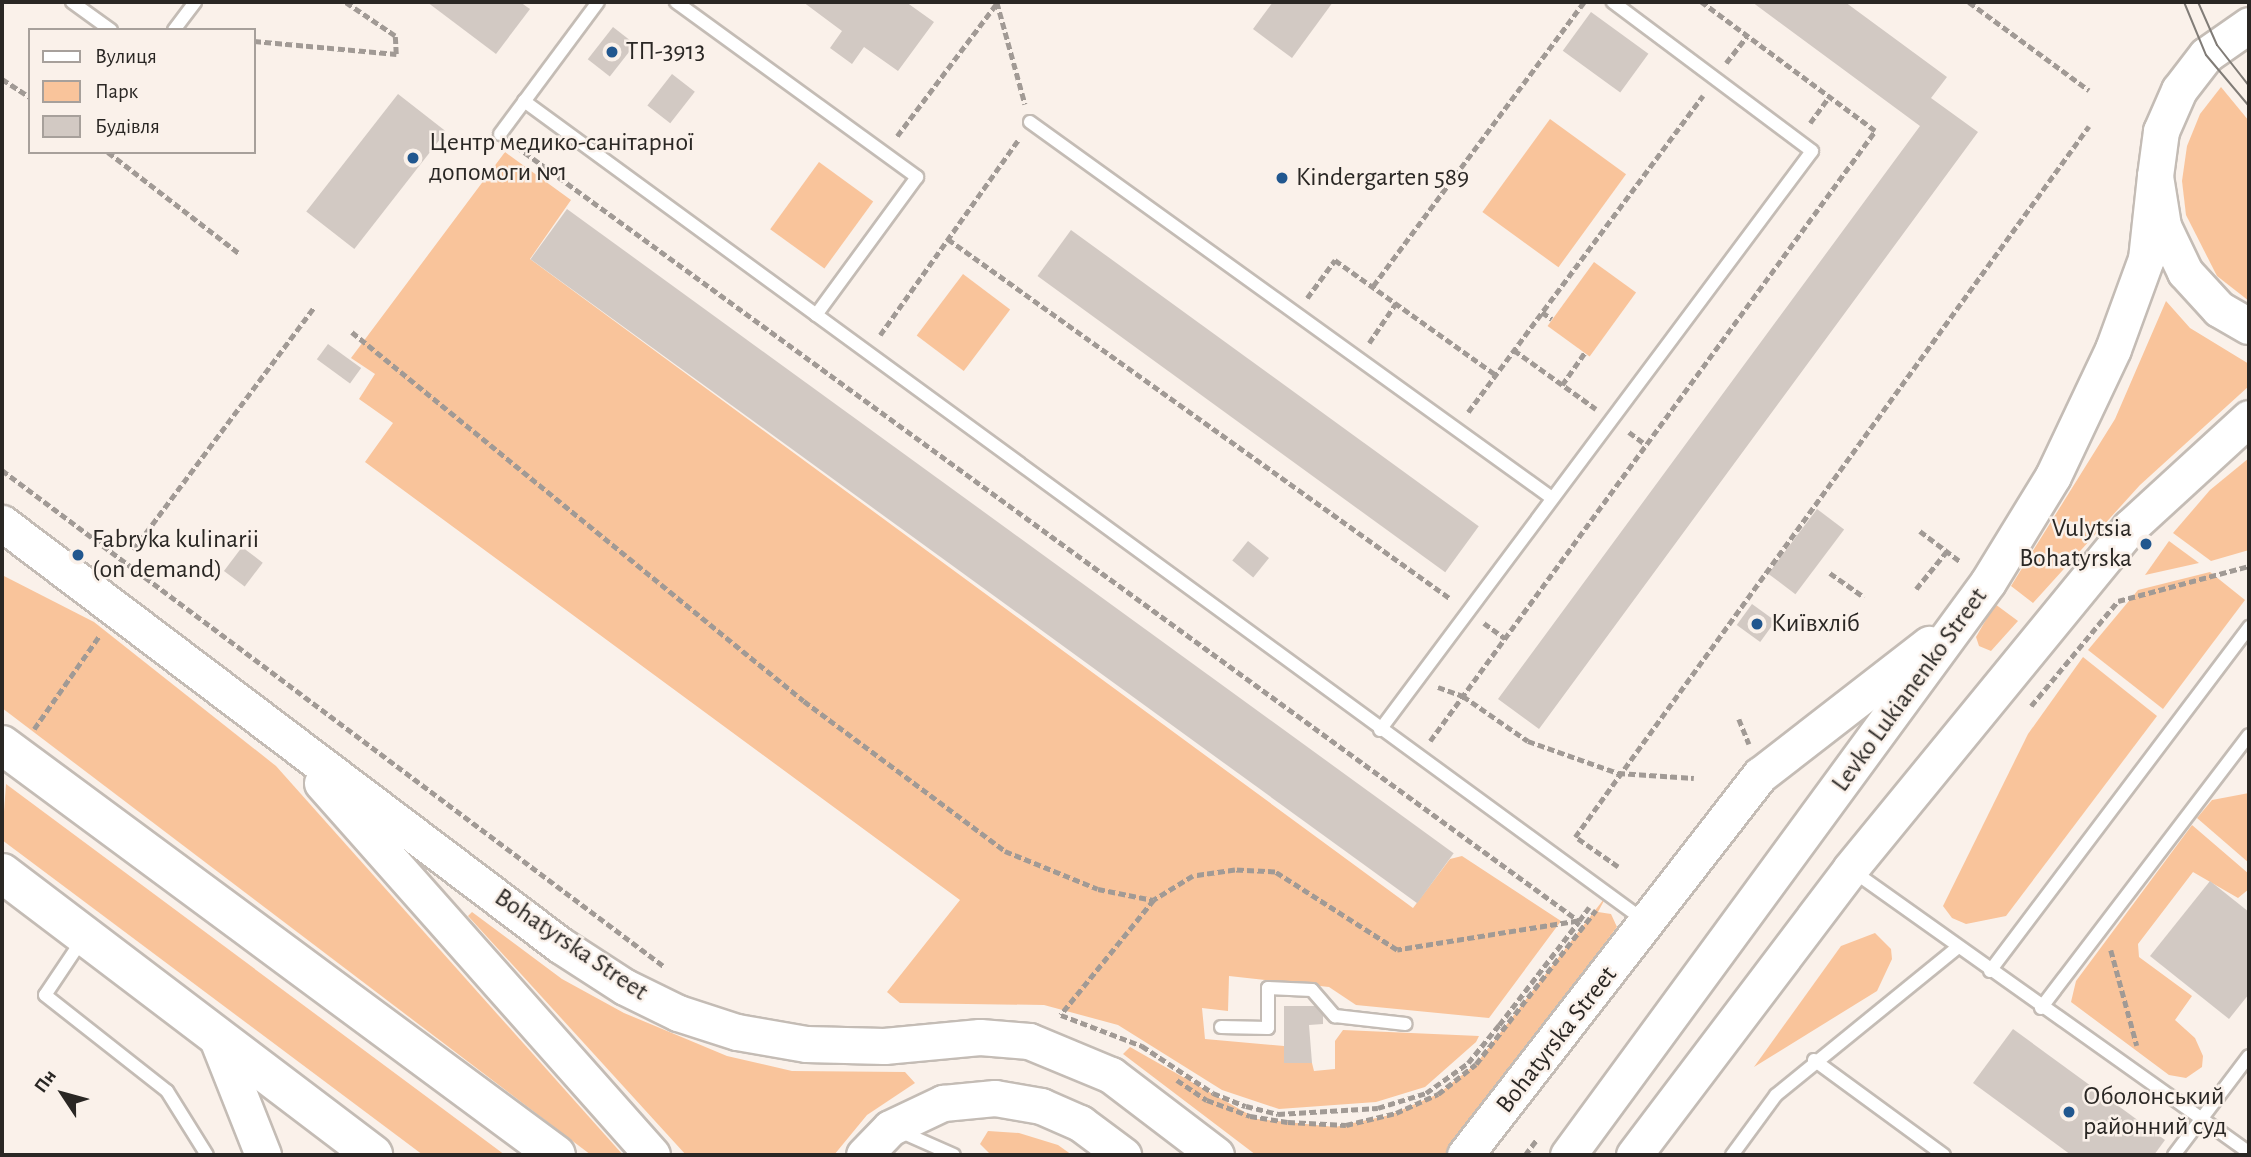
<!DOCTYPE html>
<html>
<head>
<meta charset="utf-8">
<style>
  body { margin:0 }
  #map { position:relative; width:2251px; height:1157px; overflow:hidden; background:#faf1ea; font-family:"Alegreya Sans",sans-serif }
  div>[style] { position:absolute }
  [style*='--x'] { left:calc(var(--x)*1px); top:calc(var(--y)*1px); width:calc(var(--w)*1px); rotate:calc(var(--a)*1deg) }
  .green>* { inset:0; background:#f9c49b; transform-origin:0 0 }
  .building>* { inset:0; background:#d2c9c3; transform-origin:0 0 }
  .path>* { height:4.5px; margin-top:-2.25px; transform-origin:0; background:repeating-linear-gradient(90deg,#a19a95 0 7px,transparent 0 10.5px) }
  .roads { filter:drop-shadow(2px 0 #c4bcb5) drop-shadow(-2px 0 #c4bcb5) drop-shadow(0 2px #c4bcb5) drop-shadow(0 -2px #c4bcb5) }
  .service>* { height:12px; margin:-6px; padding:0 6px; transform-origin:6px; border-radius:6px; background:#fff }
  .secondary>* { height:35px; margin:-17.5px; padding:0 17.5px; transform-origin:17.5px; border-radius:17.5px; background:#fff }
  .primary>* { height:38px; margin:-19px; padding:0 19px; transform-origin:19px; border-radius:19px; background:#fff }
  .tram>* { height:2px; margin:-1px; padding:0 1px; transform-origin:1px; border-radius:1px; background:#817c77 }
  .dots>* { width:19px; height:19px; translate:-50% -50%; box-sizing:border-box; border:4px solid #faf1ea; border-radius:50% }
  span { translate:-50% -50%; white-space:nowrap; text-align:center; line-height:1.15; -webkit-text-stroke:5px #faf1ea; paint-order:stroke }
  .poi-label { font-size:26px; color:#2a2724 }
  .left { translate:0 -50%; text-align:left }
  .right { translate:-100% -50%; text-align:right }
  .street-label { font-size:26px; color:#2a2724 }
  .frame { position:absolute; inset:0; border:4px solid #2a2724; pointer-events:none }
  .legend { position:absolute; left:28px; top:28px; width:228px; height:126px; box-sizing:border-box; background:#faf1ea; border:2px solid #a7a09b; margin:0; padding:9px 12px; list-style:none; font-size:21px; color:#2a2724 }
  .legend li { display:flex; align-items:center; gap:14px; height:35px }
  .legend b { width:35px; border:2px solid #a7a09b }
  .north { position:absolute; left:28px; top:1059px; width:70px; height:70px; -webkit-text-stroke:5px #faf1ea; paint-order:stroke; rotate:306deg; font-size:19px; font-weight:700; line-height:28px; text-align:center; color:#2a2724 }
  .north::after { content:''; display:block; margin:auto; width:24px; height:32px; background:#2a2724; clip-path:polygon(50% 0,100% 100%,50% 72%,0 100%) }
</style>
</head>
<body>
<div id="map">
  <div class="green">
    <div style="clip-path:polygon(2221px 87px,2249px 121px,2249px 301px,2217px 276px,2186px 215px,2182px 181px,2187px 146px,2200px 114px)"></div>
    <div style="left:1550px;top:119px;width:94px;height:115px;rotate:36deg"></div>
    <div style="clip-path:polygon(505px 152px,571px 200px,530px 259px,1413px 908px,1450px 859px,1462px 856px,1561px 921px,1489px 1018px,1356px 1005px,1329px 987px,1229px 976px,1228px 1011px,1202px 1008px,1205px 1039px,1284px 1046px,1284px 1063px,1312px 1063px,1314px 1071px,1335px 1069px,1335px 1041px,1343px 1030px,1479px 1036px,1476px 1042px,1425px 1087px,1376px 1102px,1279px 1109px,1222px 1090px,1118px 1025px,1044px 1005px,900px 1003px,887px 992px,960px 900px,365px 462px,393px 423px,359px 399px,375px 374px,351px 358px)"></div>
    <div style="left:819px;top:162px;width:67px;height:83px;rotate:36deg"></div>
    <div style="left:1594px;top:262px;width:52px;height:79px;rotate:36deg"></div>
    <div style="left:963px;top:274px;width:59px;height:77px;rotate:37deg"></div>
    <div style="clip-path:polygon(2166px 301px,2190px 328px,2249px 364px,2249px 386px,2140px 485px,2033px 603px,2011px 586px,2115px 419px)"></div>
    <div style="clip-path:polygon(2249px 458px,2249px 550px,2211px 561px,2173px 533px,2210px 490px)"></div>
    <div style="clip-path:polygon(2169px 541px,2199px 563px,2145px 575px)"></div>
    <div style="clip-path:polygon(2210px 572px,2245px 600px,2163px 709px,2088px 650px,2138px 590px)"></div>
    <div style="clip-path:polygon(2px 575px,94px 622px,276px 766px,623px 1155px,591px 1155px,2px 708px)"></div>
    <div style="clip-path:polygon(1995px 604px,2018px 621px,1991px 651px,1979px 646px,1976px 637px)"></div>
    <div style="clip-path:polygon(2083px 657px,2157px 716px,2006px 916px,1966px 924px,1952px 918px,1943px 906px,2028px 734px)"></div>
    <div style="clip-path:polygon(6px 784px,505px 1155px,423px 1155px,2px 840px)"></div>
    <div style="clip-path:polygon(2249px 793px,2249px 863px,2197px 818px,2212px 800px)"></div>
    <div style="clip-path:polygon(2192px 825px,2249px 874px,2249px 889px,2238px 898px,2193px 872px,2138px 944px,2139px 957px,2192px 996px,2175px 1020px,2195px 1038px,2203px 1056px,2202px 1067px,2186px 1078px,2169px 1075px,2071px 1002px,2076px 981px)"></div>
    <div style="clip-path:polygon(1607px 895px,1598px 912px,1611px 914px,1617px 927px,1446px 1155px,1256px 1155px,1123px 1054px,1130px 1047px,1257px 1119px,1335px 1127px,1390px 1115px,1438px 1094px,1476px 1064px)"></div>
    <div style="clip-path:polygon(472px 912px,562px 979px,624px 1013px,727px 1056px,792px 1071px,905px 1072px,915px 1083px,867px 1115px,834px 1155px,686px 1155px,468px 916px)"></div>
    <div style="clip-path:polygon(1875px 933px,1891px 949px,1892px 959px,1877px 991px,1754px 1067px,1841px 946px)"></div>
    <div style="clip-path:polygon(988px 1131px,1019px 1133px,1058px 1145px,1072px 1155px,991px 1155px,980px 1144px)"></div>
  </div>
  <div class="building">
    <div style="clip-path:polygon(427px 2px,520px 2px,530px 9px,496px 54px)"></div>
    <div style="clip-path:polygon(803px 2px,906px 2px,934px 22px,898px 71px,864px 47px,852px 64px,830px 48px,842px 31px)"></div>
    <div style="clip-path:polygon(1273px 2px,1333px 2px,1292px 58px,1253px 29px)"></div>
    <div style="clip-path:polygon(1752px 2px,1845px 2px,1947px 77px,1931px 98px,1978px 132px,1539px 729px,1498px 699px,1920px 126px)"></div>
    <div style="left:1591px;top:12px;width:71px;height:48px;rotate:36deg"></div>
    <div style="left:613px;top:27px;width:28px;height:41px;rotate:38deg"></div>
    <div style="left:672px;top:74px;width:29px;height:40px;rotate:38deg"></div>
    <div style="left:398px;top:94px;width:61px;height:149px;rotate:38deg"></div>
    <div style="left:567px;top:209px;width:1096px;height:62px;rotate:36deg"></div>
    <div style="left:1071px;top:230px;width:504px;height:57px;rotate:36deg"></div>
    <div style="left:328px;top:344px;width:41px;height:19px;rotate:36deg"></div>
    <div style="left:1817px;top:509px;width:34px;height:81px;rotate:37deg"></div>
    <div style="left:1248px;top:541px;width:27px;height:25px;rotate:39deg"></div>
    <div style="left:242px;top:547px;width:26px;height:30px;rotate:37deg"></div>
    <div style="left:1752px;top:604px;width:29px;height:26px;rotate:36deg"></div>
    <div style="clip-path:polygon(2210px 881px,2249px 912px,2249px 994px,2229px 1019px,2150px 956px)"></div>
    <div style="clip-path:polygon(1284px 1006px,1323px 1006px,1323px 1024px,1309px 1025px,1312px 1063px,1284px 1063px)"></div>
    <div style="clip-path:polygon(2013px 1029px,2165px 1140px,2154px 1155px,2071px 1155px,1973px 1083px)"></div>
  </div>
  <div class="path">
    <div style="--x:997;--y:2;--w:106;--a:74.6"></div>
    <div style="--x:1969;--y:2;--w:149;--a:36.3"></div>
    <div style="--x:254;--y:41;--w:143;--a:5.2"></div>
    <div style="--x:396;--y:54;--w:18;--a:-93"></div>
    <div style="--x:395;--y:36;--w:60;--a:-145.8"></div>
    <div style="--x:1726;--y:63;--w:34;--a:-52"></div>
    <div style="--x:2;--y:79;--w:33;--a:33"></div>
    <div style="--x:1810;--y:123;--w:32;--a:-54"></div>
    <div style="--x:897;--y:136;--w:166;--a:-53.1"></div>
    <div style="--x:516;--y:146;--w:1316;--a:36.09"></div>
    <div style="--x:108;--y:152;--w:167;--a:37.7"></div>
    <div style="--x:948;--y:239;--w:619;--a:35.59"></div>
    <div style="--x:1373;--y:286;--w:354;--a:-53.4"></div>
    <div style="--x:1307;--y:298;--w:47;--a:-53.6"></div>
    <div style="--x:1335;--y:260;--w:198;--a:35.5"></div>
    <div style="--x:1542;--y:312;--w:12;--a:35"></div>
    <div style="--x:352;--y:332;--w:583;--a:39.23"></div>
    <div style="--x:804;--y:701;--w:251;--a:36.7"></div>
    <div style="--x:1005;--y:851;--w:100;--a:22.2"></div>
    <div style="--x:1098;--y:889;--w:56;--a:11.3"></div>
    <div style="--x:880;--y:335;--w:239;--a:-54.7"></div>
    <div style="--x:1369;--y:343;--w:48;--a:-56"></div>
    <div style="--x:1514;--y:350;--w:101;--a:35.7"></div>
    <div style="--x:1562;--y:385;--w:39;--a:-55"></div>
    <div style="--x:1468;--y:412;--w:394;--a:-53.4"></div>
    <div style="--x:1629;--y:432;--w:21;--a:37"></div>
    <div style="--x:2;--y:470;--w:829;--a:36.86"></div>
    <div style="--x:1920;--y:531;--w:51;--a:37.1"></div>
    <div style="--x:133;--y:550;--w:304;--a:-53.3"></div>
    <div style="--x:1830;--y:573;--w:42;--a:35.2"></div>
    <div style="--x:142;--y:578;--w:16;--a:-52"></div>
    <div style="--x:1916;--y:589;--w:49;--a:-50.8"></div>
    <div style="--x:1484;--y:623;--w:26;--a:36"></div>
    <div style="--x:1438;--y:687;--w:27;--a:20"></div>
    <div style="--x:1463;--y:696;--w:79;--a:34.7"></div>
    <div style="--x:1528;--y:741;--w:96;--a:19.6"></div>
    <div style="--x:1618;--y:773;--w:76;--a:3.8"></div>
    <div style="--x:2031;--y:706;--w:136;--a:-50.4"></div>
    <div style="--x:2118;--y:601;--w:136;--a:-15"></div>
    <div style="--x:1739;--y:719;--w:27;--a:68"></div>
    <div style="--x:34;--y:729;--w:113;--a:-55"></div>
    <div style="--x:1430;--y:741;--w:755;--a:-53.89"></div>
    <div style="--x:1875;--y:131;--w:217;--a:-143.4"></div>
    <div style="--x:1618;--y:867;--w:52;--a:-145.1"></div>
    <div style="--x:1575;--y:837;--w:877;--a:-54.14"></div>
    <div style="--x:1578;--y:921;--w:183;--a:170.9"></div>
    <div style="--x:1397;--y:950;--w:145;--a:-147.4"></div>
    <div style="--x:1275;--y:872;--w:40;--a:-177.1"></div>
    <div style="--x:1235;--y:870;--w:42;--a:171.9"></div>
    <div style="--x:1193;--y:876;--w:46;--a:148.4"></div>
    <div style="--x:1154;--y:900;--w:148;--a:129"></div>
    <div style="--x:1061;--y:1015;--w:87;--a:20.9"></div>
    <div style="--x:1142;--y:1046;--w:85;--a:33.5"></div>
    <div style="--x:1213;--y:1093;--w:35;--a:22"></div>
    <div style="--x:1246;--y:1106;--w:33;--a:14"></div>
    <div style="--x:1278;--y:1114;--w:100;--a:-3.4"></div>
    <div style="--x:1378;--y:1108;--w:50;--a:-17.4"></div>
    <div style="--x:1426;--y:1093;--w:52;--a:-35.5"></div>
    <div style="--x:1468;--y:1063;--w:49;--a:-50.8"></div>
    <div style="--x:1499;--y:1025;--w:131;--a:-52.4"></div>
    <div style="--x:1579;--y:921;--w:17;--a:-54"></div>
    <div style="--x:2111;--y:950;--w:99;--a:74.8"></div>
    <div style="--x:1177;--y:1080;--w:36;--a:34"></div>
    <div style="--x:1207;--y:1100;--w:46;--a:20.4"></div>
    <div style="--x:1250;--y:1116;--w:38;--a:9"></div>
    <div style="--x:1288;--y:1122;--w:58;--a:3"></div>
    <div style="--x:1346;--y:1125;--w:51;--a:-13.5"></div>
    <div style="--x:1396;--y:1113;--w:46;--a:-24.3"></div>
    <div style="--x:1438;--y:1094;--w:48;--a:-38.3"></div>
    <div style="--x:1476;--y:1064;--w:195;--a:-52.1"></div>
    <div style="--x:1525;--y:1155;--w:20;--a:-53"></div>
  </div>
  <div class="roads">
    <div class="service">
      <div style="--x:72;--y:2;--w:48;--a:35.7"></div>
      <div style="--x:676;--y:2;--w:298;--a:36"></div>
      <div style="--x:917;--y:177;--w:171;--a:126.2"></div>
      <div style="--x:174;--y:30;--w:35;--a:-53"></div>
      <div style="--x:524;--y:101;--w:1389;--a:36.19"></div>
      <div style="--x:1030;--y:122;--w:643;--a:35.77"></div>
      <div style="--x:500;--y:134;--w:164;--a:-53.4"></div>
      <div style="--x:1380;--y:730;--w:722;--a:-53.27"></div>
      <div style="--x:1812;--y:151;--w:249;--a:-143.2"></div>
      <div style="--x:1853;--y:871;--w:486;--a:35.4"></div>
      <div style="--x:82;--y:940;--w:66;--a:123.9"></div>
      <div style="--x:45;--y:995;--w:155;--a:38.2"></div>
      <div style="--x:167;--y:1091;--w:75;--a:58"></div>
      <div style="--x:1990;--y:971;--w:431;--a:-53"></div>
      <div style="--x:2041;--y:1008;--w:343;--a:-52.7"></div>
      <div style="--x:1221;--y:1027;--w:47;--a:1.2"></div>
      <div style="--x:1268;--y:1028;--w:40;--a:-90"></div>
      <div style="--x:1268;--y:988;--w:44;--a:2.6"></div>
      <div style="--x:1312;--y:990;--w:35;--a:49"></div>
      <div style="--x:1335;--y:1016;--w:71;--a:6.4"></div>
      <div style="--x:1814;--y:1060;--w:161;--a:36.2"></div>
      <div style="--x:897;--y:1130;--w:62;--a:23.7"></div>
      <div style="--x:1732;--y:1155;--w:74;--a:-53.7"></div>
      <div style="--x:1776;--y:1095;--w:233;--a:-39.1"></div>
      <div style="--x:2174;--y:1155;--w:124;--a:-52.9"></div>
    </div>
    <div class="secondary">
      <div style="--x:2249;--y:25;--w:52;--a:145.1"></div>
      <div style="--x:2206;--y:55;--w:44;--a:127.6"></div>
      <div style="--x:2179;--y:90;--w:45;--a:113.7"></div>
      <div style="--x:2161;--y:131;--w:45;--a:97.6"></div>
      <div style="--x:2155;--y:176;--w:51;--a:80.9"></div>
      <div style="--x:2163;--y:226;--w:51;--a:64.4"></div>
      <div style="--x:2185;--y:272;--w:50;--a:47.4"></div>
      <div style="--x:2219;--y:309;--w:34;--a:30"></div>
      <div style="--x:2;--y:523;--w:700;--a:37.1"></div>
      <div style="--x:560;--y:945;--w:77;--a:32.9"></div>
      <div style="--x:625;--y:987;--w:59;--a:26.1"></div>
      <div style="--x:678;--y:1013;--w:62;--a:17.9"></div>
      <div style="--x:737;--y:1032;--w:70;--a:9.9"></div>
      <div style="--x:806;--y:1044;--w:78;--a:1.5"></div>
      <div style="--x:884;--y:1046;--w:96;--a:-5.4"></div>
      <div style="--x:980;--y:1037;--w:49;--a:4.7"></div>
      <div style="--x:1029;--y:1041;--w:89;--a:22.5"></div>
      <div style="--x:1111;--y:1075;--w:132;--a:37.3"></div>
      <div style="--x:322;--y:783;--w:497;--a:48.4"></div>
      <div style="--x:216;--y:1036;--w:128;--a:68.4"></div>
      <div style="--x:864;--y:1155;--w:37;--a:-46"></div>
      <div style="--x:890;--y:1128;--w:59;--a:-25.3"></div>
      <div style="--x:943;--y:1103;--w:52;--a:-5.5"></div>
      <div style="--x:995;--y:1098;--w:47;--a:9.9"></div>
      <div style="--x:1041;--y:1106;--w:43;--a:23.6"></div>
      <div style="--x:1080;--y:1123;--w:54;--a:36.7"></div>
      <div style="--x:1465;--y:1155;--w:481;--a:-52.2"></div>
      <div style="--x:1760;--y:775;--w:214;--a:-37.8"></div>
      <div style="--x:1568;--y:1155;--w:710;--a:-53.76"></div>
      <div style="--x:1988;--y:582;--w:124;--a:-58.5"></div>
      <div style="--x:2053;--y:476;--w:140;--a:-64.7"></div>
      <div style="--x:2113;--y:349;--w:96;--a:-69.9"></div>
      <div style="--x:2146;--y:259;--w:83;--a:-83.8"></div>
      <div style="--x:1634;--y:1155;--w:358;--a:-52.9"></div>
      <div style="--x:1850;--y:869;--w:442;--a:-50.7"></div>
      <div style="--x:2130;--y:527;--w:161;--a:-42.5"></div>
    </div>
    <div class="primary">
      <div style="--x:2;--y:745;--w:689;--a:36.5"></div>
      <div style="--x:2;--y:873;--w:466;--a:37.2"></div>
    </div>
  </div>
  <div class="tram">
    <div style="--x:2184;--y:2;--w:57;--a:67.5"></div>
    <div style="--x:2206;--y:55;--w:67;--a:49.9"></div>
    <div style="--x:2198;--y:2;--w:47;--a:66.2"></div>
    <div style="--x:2217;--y:45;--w:52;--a:52"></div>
  </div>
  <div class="dots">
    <div style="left:612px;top:52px;background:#21578f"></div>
    <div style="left:413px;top:158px;background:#21578f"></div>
    <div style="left:1282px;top:178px;background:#21578f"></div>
    <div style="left:2146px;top:544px;background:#21578f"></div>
    <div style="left:78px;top:555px;background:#21578f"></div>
    <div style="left:1757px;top:624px;background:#21578f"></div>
    <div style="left:2069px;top:1112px;background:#21578f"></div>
  </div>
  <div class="poi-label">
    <span class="left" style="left:626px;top:52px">ТП-3913</span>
    <span class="left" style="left:429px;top:158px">Центр медико-санітарної<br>допомоги №1</span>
    <span class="left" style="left:1296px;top:178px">Kindergarten 589</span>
    <span class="right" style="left:2132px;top:544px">Vulytsia<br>Bohatyrska</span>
    <span class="left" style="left:92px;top:555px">Fabryka kulinarii<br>(on demand)</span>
    <span class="left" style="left:1771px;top:624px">Київхліб</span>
    <span class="left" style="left:2083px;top:1112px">Оболонський<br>районний суд</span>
  </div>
  <div class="street-label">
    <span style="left:1910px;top:690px;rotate:-54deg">Levko Lukianenko Street</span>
    <span style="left:571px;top:945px;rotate:34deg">Bohatyrska Street</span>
    <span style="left:1557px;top:1040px;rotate:-52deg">Bohatyrska Street</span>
  </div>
  <div class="frame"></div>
  <ul class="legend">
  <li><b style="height:9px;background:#fff"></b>Вулиця</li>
  <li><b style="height:19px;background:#f9c49b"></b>Парк</li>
  <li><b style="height:19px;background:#d2c9c3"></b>Будівля</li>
  </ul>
  <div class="north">Пн</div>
</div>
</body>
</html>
